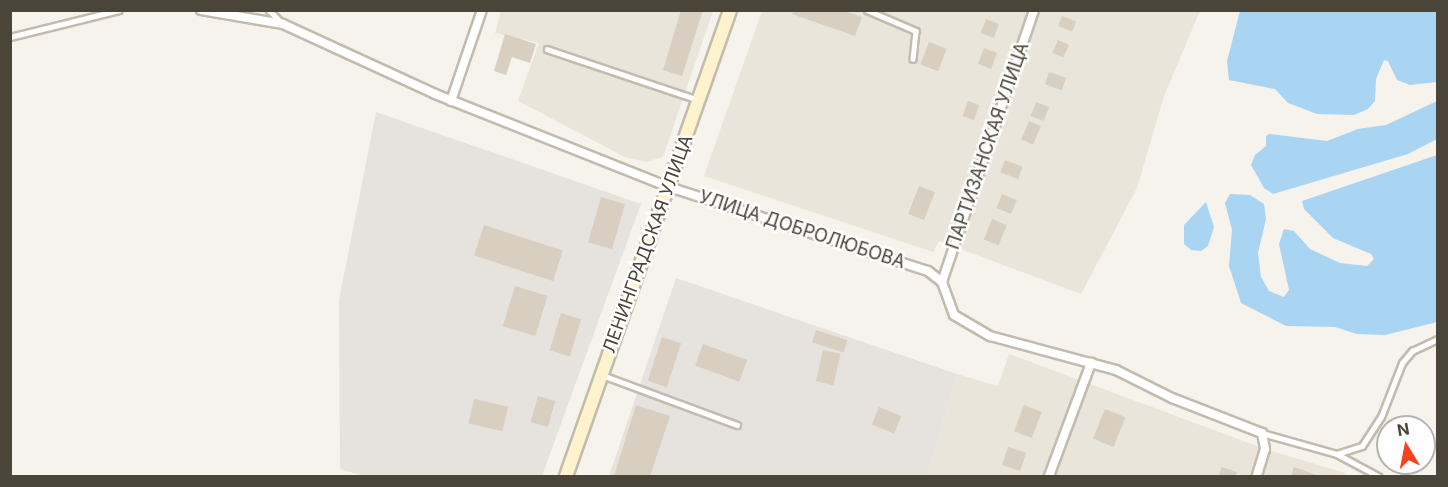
<!DOCTYPE html>
<html>
<head>
<meta charset="utf-8">
<style>
  body { margin:0 }
  #map { position:relative; width:1448px; height:487px; overflow:hidden; background:#f6f3ec; font-family:Inter,sans-serif }
  div>[style] { position:absolute }
  [style*='--x'] { left:calc(var(--x)*1px); top:calc(var(--y)*1px); width:calc(var(--w)*1px); rotate:calc(var(--a)*1deg) }
  .residential>* { inset:0; background:#eae5da }
  .industrial>* { inset:0; background:#e6e2dd }
  .water>* { inset:0; background:#a9d4f2 }
  .building>* { inset:0; background:#d8cfc1; transform-origin:0 0 }
  .roads { filter:drop-shadow(2px 0 #c2bbae) drop-shadow(-2px 0 #c2bbae) drop-shadow(0 2px #c2bbae) drop-shadow(0 -2px #c2bbae) }
  .lane>* { height:4.5px; margin:-2.25px; padding:0 2.25px; transform-origin:2.25px; border-radius:2.25px; background:#fff }
  .street>* { height:8px; margin:-4px; padding:0 4px; transform-origin:4px; border-radius:4px; background:#fff }
  .secondary>* { height:12px; margin:-6px; padding:0 6px; transform-origin:6px; border-radius:6px; background:#fff3cd }
  span { translate:-50% -50%; white-space:nowrap; text-align:center; line-height:1.15; -webkit-text-stroke:5px #fff; paint-order:stroke }
  .street-label { font-size:18px; color:#4b4439 }
  .frame { position:absolute; inset:0; border:12px solid #4b4439; pointer-events:none }
  .north { position:absolute; left:1376px; top:415px; width:60px; height:60px; box-sizing:border-box; background:#fff; border:2px solid #b7b4b0; border-radius:50%; rotate:350deg; font-size:16px; font-weight:700; line-height:24px; text-align:center; color:#4b4439 }
  .north::after { content:''; display:block; margin:auto; width:21px; height:27px; background:#fc3f1d; clip-path:polygon(50% 0,100% 100%,50% 72%,0 100%) }
</style>
</head>
<body>
<div id="map">
  <div class="residential">
    <div style="clip-path:polygon(501px 11px,713px 11px,663px 157px,646px 162px,625px 157px,518px 101px,539px 43px,495px 33px)"></div>
    <div style="clip-path:polygon(762px 11px,1200px 11px,1164px 96px,1137px 188px,1081px 294px,939px 241px,933px 252px,704px 176px)"></div>
    <div style="clip-path:polygon(1009px 354px,1265px 449px,1345px 473px,1344px 476px,927px 476px,957px 374px,998px 386px)"></div>
  </div>
  <div class="industrial">
    <div style="clip-path:polygon(376px 112px,641px 204px,542px 476px,363px 476px,340px 469px,339px 300px)"></div>
    <div style="clip-path:polygon(676px 278px,957px 374px,927px 476px,609px 476px)"></div>
  </div>
  <div class="water">
    <div style="clip-path:polygon(1240px 11px,1437px 11px,1437px 82px,1410px 85px,1397px 80px,1388px 61px,1384px 60px,1376px 79px,1375px 101px,1368px 109px,1354px 115px,1317px 114px,1288px 103px,1275px 89px,1229px 80px,1227px 61px)"></div>
    <div style="clip-path:polygon(1437px 101px,1437px 139px,1408px 154px,1273px 194px,1264px 188px,1251px 165px,1255px 155px,1266px 146px,1266px 136px,1269px 134px,1327px 141px,1358px 129px,1386px 125px)"></div>
    <div style="clip-path:polygon(1437px 155px,1437px 322px,1385px 335px,1357px 334px,1335px 327px,1286px 326px,1241px 303px,1229px 266px,1232px 230px,1225px 203px,1230px 194px,1250px 195px,1264px 204px,1266px 219px,1258px 253px,1261px 277px,1269px 291px,1284px 297px,1289px 290px,1279px 244px,1284px 229px,1294px 231px,1310px 249px,1340px 263px,1367px 266px,1374px 259px,1371px 254px,1333px 238px,1304px 209px,1302px 201px)"></div>
    <div style="clip-path:polygon(1206px 202px,1214px 227px,1208px 246px,1201px 251px,1191px 250px,1184px 244px,1184px 225px)"></div>
  </div>
  <div class="building">
    <div style="clip-path:polygon(681px 10px,703px 10px,682px 76px,663px 70px)"></div>
    <div style="clip-path:polygon(794px 10px,842px 10px,862px 17px,855px 36px,792px 14px)"></div>
    <div style="left:1062px;top:16px;width:15px;height:11px;rotate:20deg"></div>
    <div style="left:986px;top:19px;width:14px;height:15px;rotate:21deg"></div>
    <div style="clip-path:polygon(505px 34px,536px 44px,530px 63px,512px 57px,506px 75px,494px 71px)"></div>
    <div style="left:1058px;top:40px;width:12px;height:14px;rotate:24deg"></div>
    <div style="left:929px;top:42px;width:19px;height:24px;rotate:21deg"></div>
    <div style="left:984px;top:48px;width:14px;height:17px;rotate:21deg"></div>
    <div style="left:1049px;top:72px;width:18px;height:13px;rotate:19deg"></div>
    <div style="left:968px;top:101px;width:12px;height:16px;rotate:20deg"></div>
    <div style="left:1036px;top:102px;width:14px;height:15px;rotate:21deg"></div>
    <div style="left:1029px;top:121px;width:13px;height:20px;rotate:23deg"></div>
    <div style="left:1005px;top:160px;width:19px;height:13px;rotate:21deg"></div>
    <div style="left:919px;top:186px;width:17px;height:30px;rotate:21deg"></div>
    <div style="left:1002px;top:194px;width:16px;height:15px;rotate:22deg"></div>
    <div style="left:601px;top:197px;width:25px;height:47px;rotate:16deg"></div>
    <div style="left:992px;top:219px;width:16px;height:22px;rotate:22deg"></div>
    <div style="left:484px;top:225px;width:83px;height:32px;rotate:18deg"></div>
    <div style="left:515px;top:286px;width:34px;height:42px;rotate:17deg"></div>
    <div style="left:561px;top:313px;width:21px;height:39px;rotate:17deg"></div>
    <div style="left:816px;top:330px;width:33px;height:13px;rotate:18deg"></div>
    <div style="left:662px;top:337px;width:20px;height:46px;rotate:18deg"></div>
    <div style="left:703px;top:344px;width:47px;height:23px;rotate:20deg"></div>
    <div style="left:823px;top:350px;width:18px;height:32px;rotate:13deg"></div>
    <div style="left:538px;top:396px;width:18px;height:27px;rotate:16deg"></div>
    <div style="left:474px;top:399px;width:35px;height:25px;rotate:13deg"></div>
    <div style="clip-path:polygon(636px 405px,670px 416px,650px 476px,614px 476px)"></div>
    <div style="left:1024px;top:405px;width:19px;height:28px;rotate:21deg"></div>
    <div style="left:879px;top:407px;width:24px;height:19px;rotate:22deg"></div>
    <div style="left:1105px;top:409px;width:22px;height:32px;rotate:22deg"></div>
    <div style="left:1008px;top:447px;width:19px;height:19px;rotate:18deg"></div>
    <div style="clip-path:polygon(1222px 467px,1237px 472px,1235px 476px,1218px 476px)"></div>
    <div style="clip-path:polygon(1294px 467px,1320px 476px,1291px 476px)"></div>
  </div>
  <div class="roads">
    <div class="lane">
      <div style="--x:269;--y:10;--w:17;--a:45"></div>
      <div style="--x:867;--y:10;--w:53;--a:23.2"></div>
      <div style="--x:916;--y:31;--w:28;--a:96"></div>
      <div style="--x:10;--y:37;--w:112;--a:-13.9"></div>
      <div style="--x:547;--y:49;--w:157;--a:18.6"></div>
      <div style="--x:602;--y:375;--w:144;--a:20.3"></div>
      <div style="--x:1262;--y:433;--w:78;--a:15.6"></div>
      <div style="--x:1337;--y:454;--w:26;--a:-18"></div>
      <div style="--x:1362;--y:446;--w:35;--a:-57"></div>
      <div style="--x:1381;--y:417;--w:58;--a:-68.7"></div>
      <div style="--x:1402;--y:363;--w:16;--a:-50"></div>
      <div style="--x:1412;--y:351;--w:29;--a:-25"></div>
      <div style="--x:1337;--y:454;--w:47;--a:28.2"></div>
    </div>
    <div class="street">
      <div style="--x:201;--y:10;--w:83;--a:9.7"></div>
      <div style="--x:283;--y:24;--w:167;--a:24.7"></div>
      <div style="--x:435;--y:94;--w:252;--a:21.7"></div>
      <div style="--x:669;--y:187;--w:272;--a:18"></div>
      <div style="--x:928;--y:271;--w:18;--a:38"></div>
      <div style="--x:942;--y:282;--w:35;--a:70"></div>
      <div style="--x:954;--y:315;--w:42;--a:30.3"></div>
      <div style="--x:990;--y:336;--w:131;--a:15.1"></div>
      <div style="--x:1116;--y:370;--w:63;--a:26.6"></div>
      <div style="--x:1172;--y:398;--w:97;--a:21.3"></div>
      <div style="--x:1262;--y:433;--w:16;--a:79"></div>
      <div style="--x:1265;--y:449;--w:28;--a:107"></div>
      <div style="--x:451;--y:101;--w:96;--a:-71.2"></div>
      <div style="--x:942;--y:282;--w:287;--a:-71.3"></div>
      <div style="--x:1049;--y:476;--w:121;--a:-69.6"></div>
    </div>
    <div class="secondary">
      <div style="--x:566;--y:476;--w:494;--a:-70.6"></div>
    </div>
  </div>
  <div class="street-label">
    <span style="left:988px;top:146px;rotate:-71deg">ПАРТИЗАНСКАЯ УЛИЦА</span>
    <span style="left:802px;top:230px;rotate:18deg">УЛИЦА ДОБРОЛЮБОВА</span>
    <span style="left:648px;top:244px;rotate:-70deg">ЛЕНИНГРАДСКАЯ УЛИЦА</span>
  </div>
  <div class="frame"></div>
  <div class="north">N</div>
</div>
</body>
</html>
